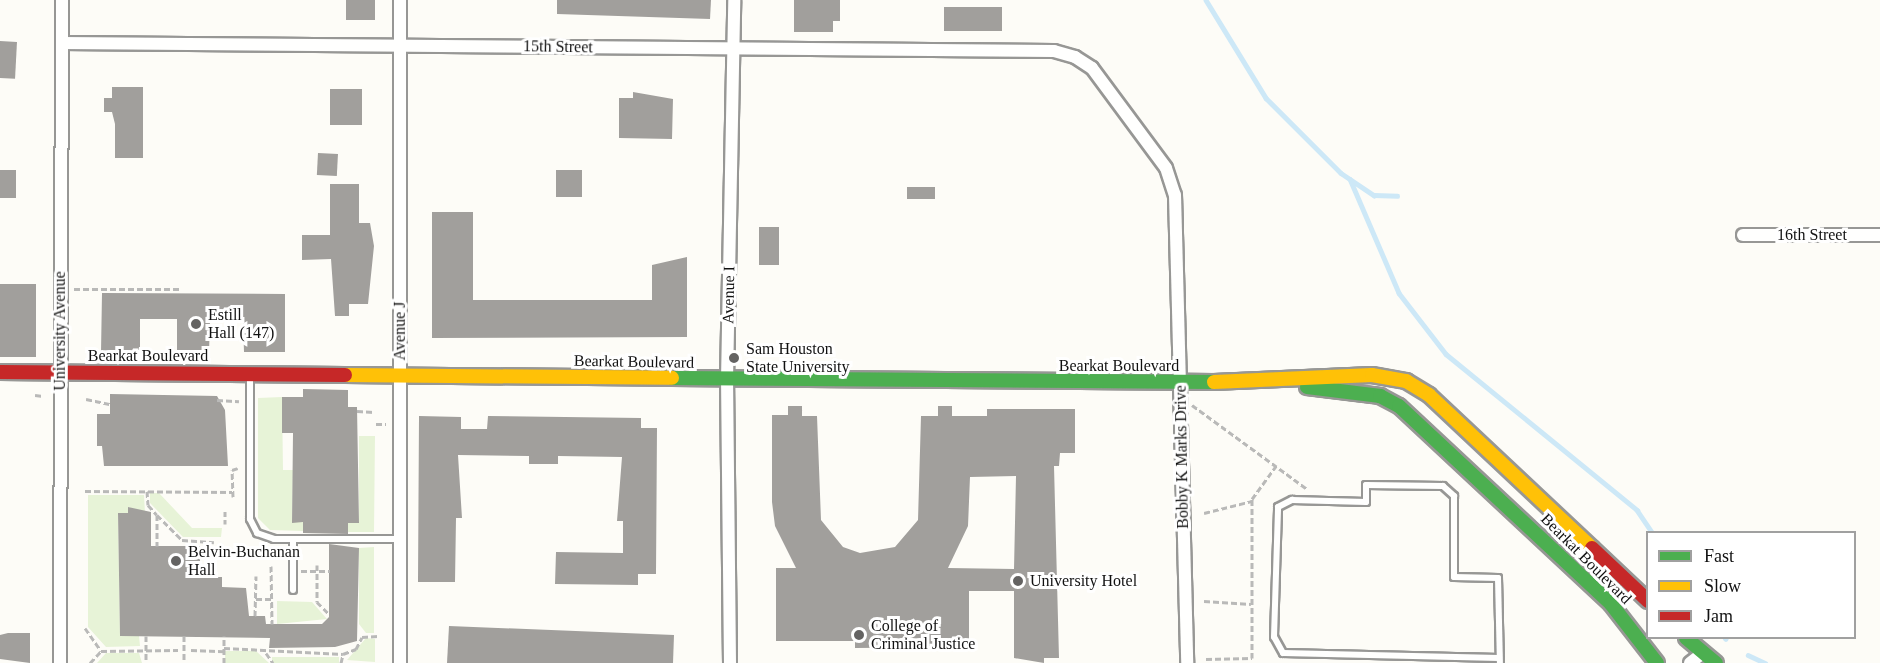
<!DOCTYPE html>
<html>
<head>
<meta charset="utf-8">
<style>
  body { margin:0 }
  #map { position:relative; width:1880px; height:663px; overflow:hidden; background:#fdfcf7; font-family:"Times New Roman",serif }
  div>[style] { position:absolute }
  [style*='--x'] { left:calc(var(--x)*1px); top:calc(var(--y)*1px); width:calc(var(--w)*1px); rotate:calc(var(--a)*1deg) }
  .green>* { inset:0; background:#e7f3d7; transform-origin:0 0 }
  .stream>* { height:4.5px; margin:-2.25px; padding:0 2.25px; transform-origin:2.25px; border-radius:2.25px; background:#cde8f7 }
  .building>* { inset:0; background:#a19f9c; transform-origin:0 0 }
  .path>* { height:3px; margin-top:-1.5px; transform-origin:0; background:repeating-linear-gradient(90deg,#b9b9b8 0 6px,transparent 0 9px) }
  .roads { filter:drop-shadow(2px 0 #979795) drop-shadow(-2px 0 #979795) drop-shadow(0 2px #979795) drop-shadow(0 -2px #979795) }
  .lane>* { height:6px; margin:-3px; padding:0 3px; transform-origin:3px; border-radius:3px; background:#fffffe }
  .street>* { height:12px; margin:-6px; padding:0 6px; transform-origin:6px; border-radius:6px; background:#fffffe }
  .fast>* { height:14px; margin:-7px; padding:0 7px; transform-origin:7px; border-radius:7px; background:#4caf50 }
  .slow>* { height:14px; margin:-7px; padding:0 7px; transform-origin:7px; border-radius:7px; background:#ffc107 }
  .jam>* { height:14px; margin:-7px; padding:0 7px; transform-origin:7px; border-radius:7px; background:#c62828 }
  .dots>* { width:16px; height:16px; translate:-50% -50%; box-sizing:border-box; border:3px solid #fff; border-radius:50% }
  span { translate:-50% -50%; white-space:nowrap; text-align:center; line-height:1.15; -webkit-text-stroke:6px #fff; paint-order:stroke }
  .street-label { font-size:16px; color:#111 }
  .poi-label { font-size:16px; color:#111 }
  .left { translate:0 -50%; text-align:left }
  .legend { position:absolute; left:1646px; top:531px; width:210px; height:108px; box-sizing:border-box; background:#fff; border:2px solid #a0a0a0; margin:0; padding:8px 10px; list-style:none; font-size:18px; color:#111 }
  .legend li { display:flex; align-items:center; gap:12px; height:30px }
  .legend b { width:30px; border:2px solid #a0a0a0 }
</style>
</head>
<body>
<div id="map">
  <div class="green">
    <div style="clip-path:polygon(282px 397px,283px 470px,293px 470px,292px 522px,303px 522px,303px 531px,270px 530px,258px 518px,258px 398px)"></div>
    <div style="clip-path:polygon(359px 436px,375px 436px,374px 532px,348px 532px,348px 523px,359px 522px)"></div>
    <div style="clip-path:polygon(150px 493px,159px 493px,192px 528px,222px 528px,221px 537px,183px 537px,150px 503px)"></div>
    <div style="clip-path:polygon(88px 495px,144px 495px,145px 513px,128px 507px,128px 513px,118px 513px,120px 636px,139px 636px,140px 646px,106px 647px,88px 627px)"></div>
    <div style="clip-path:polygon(374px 547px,374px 633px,366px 633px,359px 624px,359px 548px)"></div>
    <div style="clip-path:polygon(277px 601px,312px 602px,327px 619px,277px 624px)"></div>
    <div style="clip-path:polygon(366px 638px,375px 639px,375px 662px,347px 660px)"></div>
    <div style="clip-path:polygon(225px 651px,256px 651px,269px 663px,225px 663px)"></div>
    <div style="clip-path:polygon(106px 653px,139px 653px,142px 663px,97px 663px)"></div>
    <div style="left:272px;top:657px;width:67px;height:8px"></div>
  </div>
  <div class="stream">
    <div style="--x:1206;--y:0;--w:115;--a:58.5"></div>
    <div style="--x:1266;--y:98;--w:106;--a:45"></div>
    <div style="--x:1341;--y:173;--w:40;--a:34"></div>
    <div style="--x:1374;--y:195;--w:23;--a:2"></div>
    <div style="--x:1350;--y:179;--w:124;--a:66.7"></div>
    <div style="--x:1399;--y:293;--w:77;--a:52.4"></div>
    <div style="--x:1446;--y:354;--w:247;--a:39.2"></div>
    <div style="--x:1637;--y:510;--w:27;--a:56"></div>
    <div style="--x:1725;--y:638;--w:1;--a:45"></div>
    <div style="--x:1748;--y:655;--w:19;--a:25"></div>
  </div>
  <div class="building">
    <div style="left:346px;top:0;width:29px;height:20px"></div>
    <div style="clip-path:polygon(557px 0,711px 0,710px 19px,557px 14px)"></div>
    <div style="clip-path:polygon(794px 0,840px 0,840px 21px,833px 21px,833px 32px,794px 32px)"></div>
    <div style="left:944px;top:7px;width:58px;height:24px"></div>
    <div style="left:0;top:41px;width:17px;height:37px;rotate:3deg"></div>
    <div style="clip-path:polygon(112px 87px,143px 87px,143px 158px,115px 158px,115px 124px,112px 112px,104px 112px,104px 98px,112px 98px)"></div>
    <div style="left:330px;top:89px;width:32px;height:36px"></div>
    <div style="clip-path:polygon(633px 92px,673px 99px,672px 139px,619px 138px,619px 98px,633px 98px)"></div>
    <div style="left:318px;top:153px;width:20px;height:22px;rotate:3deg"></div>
    <div style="left:0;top:170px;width:16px;height:28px"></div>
    <div style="left:556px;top:170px;width:26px;height:27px"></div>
    <div style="clip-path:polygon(330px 184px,359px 184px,359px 223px,370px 223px,374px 246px,368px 304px,349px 304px,349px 316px,335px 316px,331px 259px,302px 260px,302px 235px,330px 235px)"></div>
    <div style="left:907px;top:187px;width:28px;height:12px"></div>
    <div style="clip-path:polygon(432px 212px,473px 212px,473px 300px,652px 300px,652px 265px,687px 257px,687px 337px,432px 338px)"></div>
    <div style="left:759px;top:227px;width:20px;height:38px"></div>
    <div style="left:0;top:284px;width:36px;height:73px"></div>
    <div style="clip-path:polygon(102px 293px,285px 294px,285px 352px,244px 352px,243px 321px,210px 321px,209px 352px,177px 352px,177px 319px,140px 319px,140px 352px,101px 352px)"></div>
    <div style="clip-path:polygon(303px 389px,348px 390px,348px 407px,357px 407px,359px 523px,348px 523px,348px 534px,303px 533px,303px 522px,292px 523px,293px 433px,282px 433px,282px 397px,303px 397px)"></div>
    <div style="clip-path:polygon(110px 394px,217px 396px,225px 410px,228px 466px,104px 466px,102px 446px,97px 446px,97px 414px,110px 414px)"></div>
    <div style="clip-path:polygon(evenodd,788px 406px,802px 406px,802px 416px,817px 416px,821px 520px,843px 547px,860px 553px,895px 547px,918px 520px,921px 416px,938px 416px,938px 406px,952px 406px,952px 416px,987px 416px,987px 409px,1075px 409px,1075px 453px,1060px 453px,1059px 466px,1054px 466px,1059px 658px,1044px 658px,1044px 663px,1014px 658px,1014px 591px,969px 591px,969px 647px,855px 648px,855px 641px,776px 641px,776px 568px,796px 568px,775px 526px,772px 502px,772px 415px,788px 415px,788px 406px,1016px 476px,1014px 569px,948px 568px,968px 526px,970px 477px,1016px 476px)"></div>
    <div style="clip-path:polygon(419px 416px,461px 417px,461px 429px,487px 429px,488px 416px,641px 418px,641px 428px,657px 428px,656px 574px,638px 574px,638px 585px,555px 584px,556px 552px,623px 553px,623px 521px,617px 521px,622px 457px,558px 456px,558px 464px,529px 464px,529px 456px,458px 455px,462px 518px,456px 518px,455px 582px,418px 582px)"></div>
    <div style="clip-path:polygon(128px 507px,151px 512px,151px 546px,200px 546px,200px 577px,222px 577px,222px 587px,246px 588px,249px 616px,265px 616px,266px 624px,322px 624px,329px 617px,329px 544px,359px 548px,357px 641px,335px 647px,269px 648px,270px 638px,120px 636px,118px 513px,128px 513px)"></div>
    <div style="clip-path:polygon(449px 626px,674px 635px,673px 663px,447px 663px)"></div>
    <div style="clip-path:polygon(8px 633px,30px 633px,30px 663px,0 659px,0 635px)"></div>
  </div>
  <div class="path">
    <div style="--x:74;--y:289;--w:107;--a:0"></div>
    <div style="--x:35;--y:395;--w:8;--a:7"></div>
    <div style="--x:86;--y:399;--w:25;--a:12"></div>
    <div style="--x:217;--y:400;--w:22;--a:3"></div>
    <div style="--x:1192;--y:405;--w:142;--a:36.1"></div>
    <div style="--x:357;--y:411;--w:17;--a:3"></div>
    <div style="--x:376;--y:424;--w:10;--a:0"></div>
    <div style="--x:85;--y:491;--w:147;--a:0.4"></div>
    <div style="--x:147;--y:491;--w:14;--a:86"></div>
    <div style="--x:148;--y:505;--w:13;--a:48"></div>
    <div style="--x:157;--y:515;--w:31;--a:90"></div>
    <div style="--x:233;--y:497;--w:27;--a:-92"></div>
    <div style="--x:232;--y:470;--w:6;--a:-18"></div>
    <div style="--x:225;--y:511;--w:13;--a:90"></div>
    <div style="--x:1204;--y:513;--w:49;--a:-14"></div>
    <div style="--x:157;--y:515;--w:35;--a:45"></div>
    <div style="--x:182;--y:540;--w:32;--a:4"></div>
    <div style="--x:317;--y:565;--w:37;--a:90"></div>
    <div style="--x:317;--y:602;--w:17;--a:45"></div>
    <div style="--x:271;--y:566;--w:58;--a:89"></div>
    <div style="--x:301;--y:571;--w:29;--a:0"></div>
    <div style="--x:256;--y:599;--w:16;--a:0"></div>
    <div style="--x:1204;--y:601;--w:47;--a:3.7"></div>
    <div style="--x:255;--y:616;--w:40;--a:-88.6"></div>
    <div style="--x:85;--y:628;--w:28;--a:55"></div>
    <div style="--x:101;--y:651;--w:77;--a:-0.7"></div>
    <div style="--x:146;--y:636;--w:27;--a:90"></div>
    <div style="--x:184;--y:636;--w:27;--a:90"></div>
    <div style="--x:224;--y:648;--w:119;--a:2.9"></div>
    <div style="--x:191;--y:650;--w:33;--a:2"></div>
    <div style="--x:266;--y:653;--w:12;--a:55"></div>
    <div style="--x:1206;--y:659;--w:46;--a:-1.2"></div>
    <div style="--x:1252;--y:658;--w:159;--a:-90"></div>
    <div style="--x:1252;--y:499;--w:41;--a:-54"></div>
    <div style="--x:90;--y:663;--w:16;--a:-47"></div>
    <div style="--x:224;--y:663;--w:27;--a:-90"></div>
    <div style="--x:341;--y:663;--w:9;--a:-77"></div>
    <div style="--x:343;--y:654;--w:14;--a:-21"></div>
    <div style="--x:356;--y:649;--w:13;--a:-63"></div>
    <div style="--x:362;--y:637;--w:16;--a:-4"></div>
  </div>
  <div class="roads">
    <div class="lane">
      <div style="--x:250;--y:376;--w:143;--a:90"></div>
      <div style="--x:250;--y:519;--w:16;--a:63"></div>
      <div style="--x:257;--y:533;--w:18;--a:19"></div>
      <div style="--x:274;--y:539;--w:126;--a:0"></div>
      <div style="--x:293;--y:539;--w:51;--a:90"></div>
      <div style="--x:1499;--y:658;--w:216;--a:-178.7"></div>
      <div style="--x:1283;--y:653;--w:18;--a:-119"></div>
      <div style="--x:1274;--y:637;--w:130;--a:-88.2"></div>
      <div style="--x:1278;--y:507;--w:16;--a:-27"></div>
      <div style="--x:1292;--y:500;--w:74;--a:1.5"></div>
      <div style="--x:1366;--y:502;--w:17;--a:-90"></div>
      <div style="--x:1366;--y:485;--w:77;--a:0.7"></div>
      <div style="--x:1443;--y:486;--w:15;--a:42"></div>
      <div style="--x:1454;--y:496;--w:81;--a:90"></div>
      <div style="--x:1454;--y:577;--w:44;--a:1.3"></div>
      <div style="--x:1498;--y:578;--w:85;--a:88.7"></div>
    </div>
    <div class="street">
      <div style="--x:400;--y:0;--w:663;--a:90"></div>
      <div style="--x:62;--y:43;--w:992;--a:0.46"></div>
      <div style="--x:1054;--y:51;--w:22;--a:16"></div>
      <div style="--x:1075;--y:57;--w:20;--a:33"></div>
      <div style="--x:1092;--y:68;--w:124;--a:53.5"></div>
      <div style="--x:1166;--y:168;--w:28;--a:72"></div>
      <div style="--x:1175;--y:195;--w:468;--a:88.5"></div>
      <div style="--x:1743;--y:235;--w:137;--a:0"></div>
      <div style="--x:60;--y:663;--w:663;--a:-89.83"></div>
      <div style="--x:730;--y:663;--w:283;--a:-90.6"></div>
      <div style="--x:727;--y:380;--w:380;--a:-88.9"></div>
      <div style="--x:1690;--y:663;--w:16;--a:-38"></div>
    </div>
    <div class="fast">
      <div style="--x:672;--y:378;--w:542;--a:0.42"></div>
      <div style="--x:1307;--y:387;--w:74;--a:7"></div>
      <div style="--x:1380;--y:396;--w:21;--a:28"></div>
      <div style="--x:1399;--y:406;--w:290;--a:43"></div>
      <div style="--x:1611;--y:604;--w:75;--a:52.1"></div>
      <div style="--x:1686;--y:638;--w:39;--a:40"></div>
    </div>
    <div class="slow">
      <div style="--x:345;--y:375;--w:327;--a:0.5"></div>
      <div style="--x:1214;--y:382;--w:158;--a:-2.5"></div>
      <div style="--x:1372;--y:375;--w:35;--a:10"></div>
      <div style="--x:1406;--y:381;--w:27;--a:31"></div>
      <div style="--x:1429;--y:395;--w:224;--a:43.2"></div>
    </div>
    <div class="jam">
      <div style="--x:0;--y:372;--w:345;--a:0.5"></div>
      <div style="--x:1592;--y:548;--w:77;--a:43.4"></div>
    </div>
  </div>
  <div class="dots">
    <div style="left:196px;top:324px;background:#646362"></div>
    <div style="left:734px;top:358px;background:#646362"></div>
    <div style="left:176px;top:561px;background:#646362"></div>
    <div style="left:1018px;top:581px;background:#646362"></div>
    <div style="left:859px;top:635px;background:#646362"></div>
  </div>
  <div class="street-label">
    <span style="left:558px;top:47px;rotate:1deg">15th Street</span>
    <span style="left:1812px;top:235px">16th Street</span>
    <span style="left:729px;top:295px;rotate:-89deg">Avenue I</span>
    <span style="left:60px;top:331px;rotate:-90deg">University Avenue</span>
    <span style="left:400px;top:331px;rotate:-90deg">Avenue J</span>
    <span style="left:148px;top:356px">Bearkat Boulevard</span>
    <span style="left:634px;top:362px;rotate:1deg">Bearkat Boulevard</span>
    <span style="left:1119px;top:366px">Bearkat Boulevard</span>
    <span style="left:1182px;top:457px;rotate:-91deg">Bobby K Marks Drive</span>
    <span style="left:1586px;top:559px;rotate:45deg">Bearkat Boulevard</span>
  </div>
  <div class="poi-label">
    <span class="left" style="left:208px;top:324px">Estill<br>Hall (147)</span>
    <span class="left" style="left:746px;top:358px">Sam Houston<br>State University</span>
    <span class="left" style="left:188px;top:561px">Belvin-Buchanan<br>Hall</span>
    <span class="left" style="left:1030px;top:581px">University Hotel</span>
    <span class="left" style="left:871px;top:635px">College of<br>Criminal Justice</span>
  </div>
  <ul class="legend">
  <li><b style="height:8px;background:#4caf50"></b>Fast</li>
  <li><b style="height:8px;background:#ffc107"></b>Slow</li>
  <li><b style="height:8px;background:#c62828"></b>Jam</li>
  </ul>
</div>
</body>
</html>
